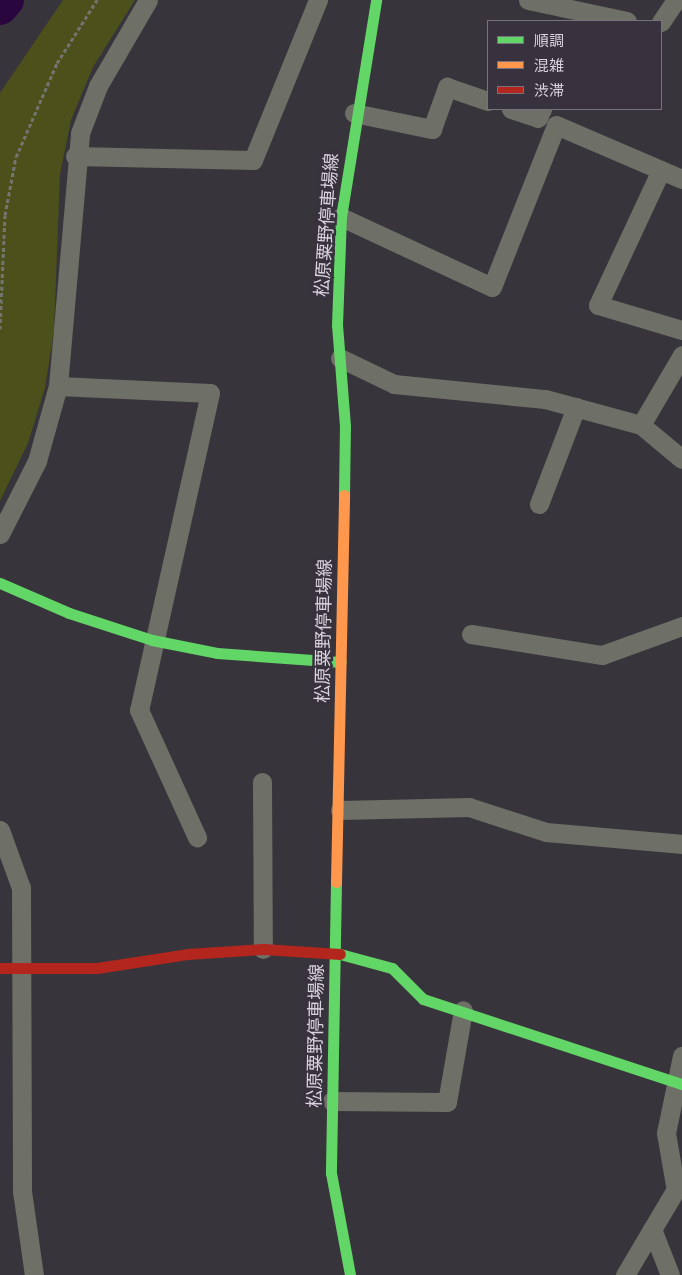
<!DOCTYPE html>
<html>
<head>
<meta charset="utf-8">
<style>
  body { margin:0 }
  #map { position:relative; width:682px; height:1275px; overflow:hidden; background:#38343b; font-family:Mulish,"Noto Sans JP",sans-serif }
  div>[style] { position:absolute }
  [style*='--x'] { left:calc(var(--x)*1px); top:calc(var(--y)*1px); width:calc(var(--w)*1px); rotate:calc(var(--a)*1deg) }
  .green>* { inset:0; background:#4c501a }
  .river>* { height:36px; margin:-18px; padding:0 18px; transform-origin:18px; border-radius:18px; background:#2a063e }
  .path>* { height:3px; margin-top:-1.5px; transform-origin:0; background:repeating-linear-gradient(90deg,#747470 0 4px,transparent 0 6.5px) }
  .street>* { height:19px; margin:-9.5px; padding:0 9.5px; transform-origin:9.5px; border-radius:9.5px; background:#6e6f66 }
  .fast>* { height:11px; margin:-5.5px; padding:0 5.5px; transform-origin:5.5px; border-radius:5.5px; background:#63d668 }
  .slow>* { height:11px; margin:-5.5px; padding:0 5.5px; transform-origin:5.5px; border-radius:5.5px; background:#ff974d }
  .jam>* { height:11px; margin:-5.5px; padding:0 5.5px; transform-origin:5.5px; border-radius:5.5px; background:#b3261e }
  span { translate:-50% -50%; white-space:nowrap; text-align:center; line-height:1.15; -webkit-text-stroke:5px #38313e; paint-order:stroke }
  .street-label { font-size:18px; color:#d9d4dd }
  .legend { position:absolute; left:487px; top:20px; width:175px; height:90px; box-sizing:border-box; background:#38313e; border:1px solid #78727e; margin:0; padding:6px 9px; list-style:none; font-size:15px; color:#d9d4dd }
  .legend li { display:flex; align-items:center; gap:10px; height:25px }
  .legend b { width:25px; border:1px solid #78727e }
</style>
</head>
<body>
<div id="map">
  <div class="green">
    <div style="clip-path:polygon(63px 0,135px 0,93px 67px,71px 120px,60px 174px,54px 330px,45px 388px,28px 443px,0 501px,0 93px)"></div>
  </div>
  <div class="river">
    <div style="--x:0;--y:7;--w:9;--a:-49"></div>
  </div>
  <div class="path">
    <div style="--x:0;--y:329;--w:114;--a:-87.5"></div>
    <div style="--x:5;--y:215;--w:59;--a:-79.3"></div>
    <div style="--x:16;--y:157;--w:103;--a:-66.4"></div>
    <div style="--x:57;--y:63;--w:75;--a:-57.6"></div>
  </div>
  <div class="street">
    <div style="--x:528;--y:0;--w:101;--a:12"></div>
    <div style="--x:661;--y:22;--w:27;--a:-56"></div>
    <div style="--x:511;--y:109;--w:28;--a:18"></div>
    <div style="--x:538;--y:118;--w:10;--a:-66"></div>
    <div style="--x:354;--y:113;--w:80;--a:11.6"></div>
    <div style="--x:432;--y:129;--w:45;--a:-70.3"></div>
    <div style="--x:447;--y:87;--w:43;--a:18.9"></div>
    <div style="--x:75;--y:156;--w:178;--a:1.3"></div>
    <div style="--x:253;--y:160;--w:173;--a:-67.9"></div>
    <div style="--x:661;--y:170;--w:149;--a:115"></div>
    <div style="--x:598;--y:305;--w:88;--a:16.6"></div>
    <div style="--x:341;--y:217;--w:166;--a:24.9"></div>
    <div style="--x:492;--y:287;--w:174;--a:-68.4"></div>
    <div style="--x:556;--y:125;--w:137;--a:23.2"></div>
    <div style="--x:340;--y:358;--w:60;--a:25.7"></div>
    <div style="--x:394;--y:384;--w:152;--a:5.7"></div>
    <div style="--x:545;--y:399;--w:99;--a:15.2"></div>
    <div style="--x:641;--y:425;--w:53;--a:39.7"></div>
    <div style="--x:58;--y:386;--w:152;--a:2.6"></div>
    <div style="--x:210;--y:393;--w:325;--a:102.6"></div>
    <div style="--x:139;--y:710;--w:140;--a:65.5"></div>
    <div style="--x:641;--y:425;--w:81;--a:-59.6"></div>
    <div style="--x:539;--y:504;--w:104;--a:-69.1"></div>
    <div style="--x:0;--y:534;--w:82;--a:-63.1"></div>
    <div style="--x:37;--y:461;--w:78;--a:-74.4"></div>
    <div style="--x:58;--y:386;--w:254;--a:-85"></div>
    <div style="--x:80;--y:133;--w:50;--a:-69"></div>
    <div style="--x:98;--y:86;--w:99;--a:-59.8"></div>
    <div style="--x:471;--y:634;--w:133;--a:9.1"></div>
    <div style="--x:602;--y:655;--w:85;--a:-19.9"></div>
    <div style="--x:262;--y:782;--w:167;--a:89.7"></div>
    <div style="--x:340;--y:810;--w:129;--a:-1.3"></div>
    <div style="--x:469;--y:807;--w:81;--a:18"></div>
    <div style="--x:546;--y:832;--w:137;--a:5"></div>
    <div style="--x:0;--y:830;--w:62;--a:70.1"></div>
    <div style="--x:21;--y:888;--w:303;--a:89.8"></div>
    <div style="--x:22;--y:1191;--w:85;--a:81.9"></div>
    <div style="--x:332;--y:1101;--w:115;--a:0.5"></div>
    <div style="--x:447;--y:1102;--w:93;--a:-80.1"></div>
    <div style="--x:675;--y:1185;--w:53;--a:-99.8"></div>
    <div style="--x:666;--y:1133;--w:79;--a:-78.3"></div>
    <div style="--x:652;--y:1229;--w:49;--a:68.6"></div>
    <div style="--x:625;--y:1275;--w:112;--a:-59.3"></div>
  </div>
  <div class="fast">
    <div style="--x:344;--y:495;--w:69;--a:-89.2"></div>
    <div style="--x:345;--y:426;--w:101;--a:-94.5"></div>
    <div style="--x:337;--y:325;--w:108;--a:-87.9"></div>
    <div style="--x:341;--y:217;--w:220;--a:-80.8"></div>
    <div style="--x:0;--y:583;--w:75;--a:23.5"></div>
    <div style="--x:69;--y:613;--w:87;--a:18"></div>
    <div style="--x:152;--y:640;--w:66;--a:11.3"></div>
    <div style="--x:217;--y:653;--w:124;--a:4.2"></div>
    <div style="--x:336;--y:882;--w:291;--a:91"></div>
    <div style="--x:331;--y:1173;--w:104;--a:79.4"></div>
    <div style="--x:340;--y:954;--w:54;--a:15.1"></div>
    <div style="--x:392;--y:968;--w:44;--a:45"></div>
    <div style="--x:423;--y:999;--w:273;--a:18.2"></div>
  </div>
  <div class="slow">
    <div style="--x:336;--y:882;--w:387;--a:-88.8"></div>
  </div>
  <div class="jam">
    <div style="--x:0;--y:968;--w:97;--a:0"></div>
    <div style="--x:97;--y:968;--w:91;--a:-8.8"></div>
    <div style="--x:187;--y:954;--w:76;--a:-3.8"></div>
    <div style="--x:263;--y:949;--w:77;--a:3.7"></div>
  </div>
  <div class="street-label">
    <span style="left:327px;top:225px;rotate:-86deg">松原粟野停車場線</span>
    <span style="left:324px;top:631px;rotate:-89deg">松原粟野停車場線</span>
    <span style="left:316px;top:1036px;rotate:-89deg">松原粟野停車場線</span>
  </div>
  <ul class="legend">
  <li><b style="height:6px;background:#63d668"></b>順調</li>
  <li><b style="height:6px;background:#ff974d"></b>混雑</li>
  <li><b style="height:6px;background:#b3261e"></b>渋滞</li>
  </ul>
</div>
</body>
</html>
